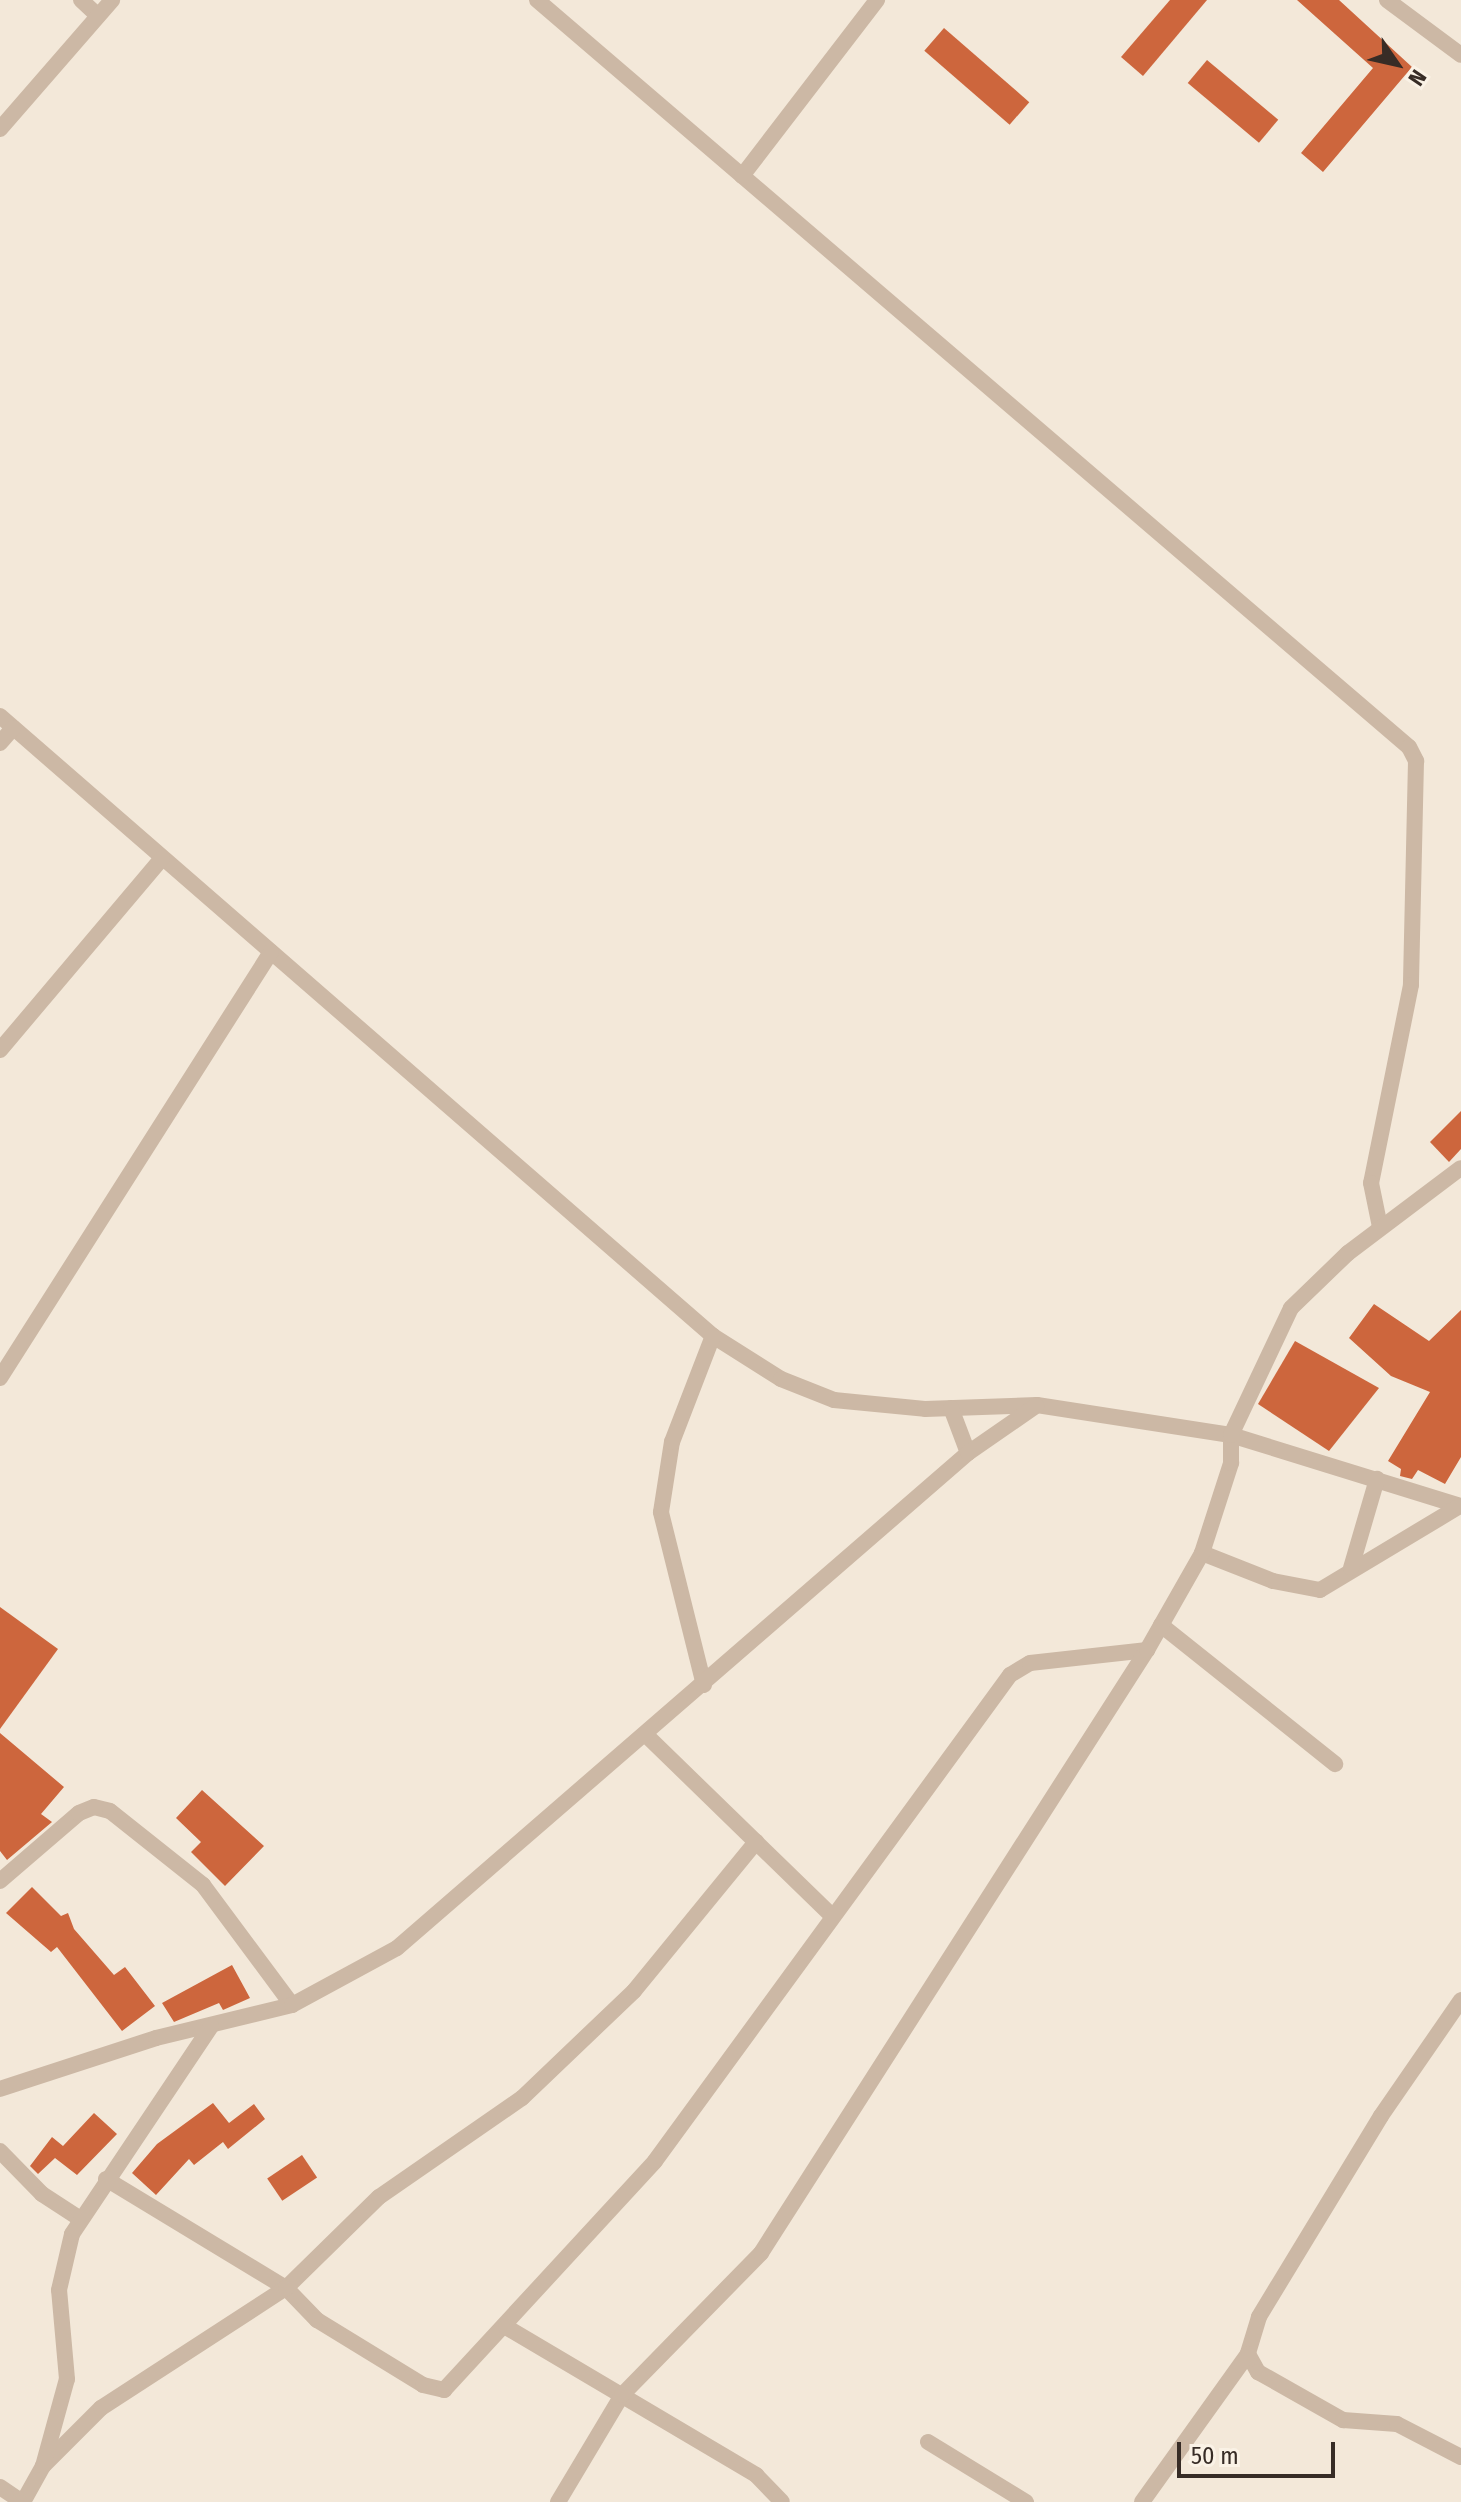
<!DOCTYPE html>
<html>
<head>
<meta charset="utf-8">
<style>
  body { margin:0 }
  #map { position:relative; width:1461px; height:2502px; overflow:hidden; background:#f3e8d9; font-family:"Fira Sans Condensed",sans-serif }
  div>[style] { position:absolute }
  [style*='--x'] { left:calc(var(--x)*1px); top:calc(var(--y)*1px); width:calc(var(--w)*1px); rotate:calc(var(--a)*1deg) }
  .building>* { inset:0; background:#cd663d; transform-origin:0 0 }
  .minor>* { height:16px; margin:-8px; padding:0 8px; transform-origin:8px; border-radius:8px; background:#ccb8a5 }
  span { translate:-50% -50%; white-space:nowrap; text-align:center; line-height:1.15; -webkit-text-stroke:8px #faf2e6; paint-order:stroke }
  .north { position:absolute; left:1357px; top:24px; width:80px; height:80px; -webkit-text-stroke:6px #faf2e6; paint-order:stroke; rotate:124deg; font-size:22px; font-weight:700; line-height:32px; text-align:center; color:#372c26 }
  .north::after { content:''; display:block; margin:auto; width:28px; height:36px; background:#372c26; clip-path:polygon(50% 0,100% 100%,50% 72%,0 100%) }
  .scale { position:absolute; left:1177px; top:2442px; width:158px; height:36px; box-sizing:border-box; border:4px solid #372c26; border-top:0; padding-left:10px; font-size:24px; line-height:28px; white-space:nowrap; color:#372c26; -webkit-text-stroke:6px #faf2e6; paint-order:stroke }
</style>
</head>
<body>
<div id="map">
  <div class="building">
    <div style="clip-path:polygon(1170px 0,1207px 0,1143px 76px,1121px 57px)"></div>
    <div style="clip-path:polygon(1297px 0,1339px 0,1412px 67px,1323px 172px,1301px 153px,1373px 68px)"></div>
    <div style="left:944px;top:28px;width:113px;height:30px;rotate:41deg"></div>
    <div style="left:1207px;top:60px;width:93px;height:30px;rotate:40deg"></div>
    <div style="clip-path:polygon(1461px 1111px,1461px 1149px,1449px 1162px,1430px 1142px)"></div>
    <div style="clip-path:polygon(1374px 1304px,1429px 1341px,1461px 1310px,1461px 1457px,1445px 1484px,1418px 1470px,1412px 1479px,1400px 1476px,1401px 1469px,1388px 1461px,1430px 1392px,1391px 1376px,1349px 1338px)"></div>
    <div style="clip-path:polygon(1295px 1341px,1379px 1388px,1329px 1451px,1258px 1404px)"></div>
    <div style="clip-path:polygon(0 1607px,58px 1649px,0 1729px)"></div>
    <div style="clip-path:polygon(0 1733px,64px 1787px,41px 1814px,52px 1822px,7px 1860px,0 1851px)"></div>
    <div style="clip-path:polygon(202px 1790px,264px 1846px,225px 1886px,191px 1852px,201px 1842px,176px 1818px)"></div>
    <div style="clip-path:polygon(32px 1887px,61px 1916px,68px 1913px,74px 1929px,114px 1975px,125px 1967px,155px 2006px,122px 2031px,57px 1947px,51px 1952px,6px 1913px)"></div>
    <div style="clip-path:polygon(232px 1965px,250px 1998px,223px 2010px,219px 2003px,174px 2022px,162px 2003px)"></div>
    <div style="clip-path:polygon(213px 2103px,229px 2123px,254px 2104px,265px 2119px,228px 2149px,223px 2142px,194px 2165px,189px 2159px,156px 2195px,132px 2173px,157px 2144px)"></div>
    <div style="clip-path:polygon(94px 2113px,117px 2134px,77px 2175px,55px 2158px,38px 2174px,30px 2166px,52px 2137px,63px 2146px)"></div>
    <div style="left:302px;top:2155px;width:27px;height:42px;rotate:56deg"></div>
  </div>
  <div class="minor">
    <div style="--x:81;--y:0;--w:23;--a:43"></div>
    <div style="--x:537;--y:0;--w:1148;--a:40.59"></div>
    <div style="--x:1409;--y:747;--w:16;--a:63"></div>
    <div style="--x:1416;--y:761;--w:224;--a:91.3"></div>
    <div style="--x:1411;--y:985;--w:202;--a:101.4"></div>
    <div style="--x:1371;--y:1183;--w:45;--a:78.4"></div>
    <div style="--x:1387;--y:0;--w:92;--a:36.6"></div>
    <div style="--x:0;--y:129;--w:171;--a:-49"></div>
    <div style="--x:742;--y:176;--w:222;--a:-52.5"></div>
    <div style="--x:0;--y:716;--w:945;--a:41.01"></div>
    <div style="--x:713;--y:1336;--w:80;--a:32.3"></div>
    <div style="--x:781;--y:1379;--w:57;--a:21.6"></div>
    <div style="--x:834;--y:1400;--w:91;--a:5.6"></div>
    <div style="--x:925;--y:1409;--w:112;--a:-2"></div>
    <div style="--x:1037;--y:1405;--w:196;--a:8.8"></div>
    <div style="--x:1231;--y:1435;--w:241;--a:17.2"></div>
    <div style="--x:0;--y:743;--w:20;--a:-49"></div>
    <div style="--x:0;--y:1050;--w:251;--a:-49.8"></div>
    <div style="--x:0;--y:1378;--w:505;--a:-57.54"></div>
    <div style="--x:951;--y:1408;--w:48;--a:69.3"></div>
    <div style="--x:1202;--y:1553;--w:76;--a:21.5"></div>
    <div style="--x:1273;--y:1581;--w:48;--a:10.8"></div>
    <div style="--x:1320;--y:1590;--w:163;--a:-31"></div>
    <div style="--x:1351;--y:1568;--w:93;--a:-73.7"></div>
    <div style="--x:1161;--y:1625;--w:223;--a:38.6"></div>
    <div style="--x:704;--y:1685;--w:178;--a:-104"></div>
    <div style="--x:661;--y:1512;--w:71;--a:-81.1"></div>
    <div style="--x:672;--y:1442;--w:114;--a:-68.9"></div>
    <div style="--x:646;--y:1735;--w:260;--a:44.2"></div>
    <div style="--x:0;--y:1881;--w:104;--a:-40.7"></div>
    <div style="--x:79;--y:1813;--w:16;--a:-22"></div>
    <div style="--x:94;--y:1807;--w:16;--a:14"></div>
    <div style="--x:110;--y:1811;--w:119;--a:38.5"></div>
    <div style="--x:203;--y:1885;--w:149;--a:53.4"></div>
    <div style="--x:1461;--y:2000;--w:141;--a:124.6"></div>
    <div style="--x:1381;--y:2116;--w:235;--a:121.3"></div>
    <div style="--x:1259;--y:2317;--w:39;--a:107"></div>
    <div style="--x:1248;--y:2354;--w:21;--a:61"></div>
    <div style="--x:1258;--y:2372;--w:98;--a:29.5"></div>
    <div style="--x:1343;--y:2420;--w:54;--a:4.2"></div>
    <div style="--x:1397;--y:2424;--w:72;--a:27.3"></div>
    <div style="--x:0;--y:2089;--w:164;--a:-18.1"></div>
    <div style="--x:156;--y:2038;--w:140;--a:-13.6"></div>
    <div style="--x:292;--y:2005;--w:119;--a:-28.5"></div>
    <div style="--x:397;--y:1948;--w:756;--a:-40.92"></div>
    <div style="--x:968;--y:1453;--w:83;--a:-34.7"></div>
    <div style="--x:0;--y:2151;--w:60;--a:45.7"></div>
    <div style="--x:42;--y:2194;--w:44;--a:33"></div>
    <div style="--x:106;--y:2179;--w:210;--a:31.2"></div>
    <div style="--x:286;--y:2288;--w:45;--a:45.9"></div>
    <div style="--x:317;--y:2320;--w:124;--a:31.5"></div>
    <div style="--x:423;--y:2385;--w:22;--a:13"></div>
    <div style="--x:444;--y:2390;--w:311;--a:-47.3"></div>
    <div style="--x:655;--y:2161;--w:602;--a:-53.85"></div>
    <div style="--x:1010;--y:1675;--w:23;--a:-31"></div>
    <div style="--x:1030;--y:1663;--w:118;--a:-6.3"></div>
    <div style="--x:506;--y:2327;--w:291;--a:30.6"></div>
    <div style="--x:756;--y:2475;--w:37;--a:46"></div>
    <div style="--x:928;--y:2442;--w:115;--a:31.5"></div>
    <div style="--x:43;--y:2466;--w:82;--a:-45"></div>
    <div style="--x:101;--y:2408;--w:221;--a:-33"></div>
    <div style="--x:286;--y:2288;--w:130;--a:-44.4"></div>
    <div style="--x:379;--y:2197;--w:174;--a:-34.7"></div>
    <div style="--x:522;--y:2098;--w:155;--a:-43.7"></div>
    <div style="--x:634;--y:1991;--w:193;--a:-50.7"></div>
    <div style="--x:0;--y:2487;--w:27;--a:34"></div>
    <div style="--x:23;--y:2502;--w:41;--a:-60.9"></div>
    <div style="--x:43;--y:2466;--w:90;--a:-74.6"></div>
    <div style="--x:67;--y:2379;--w:89;--a:-95.1"></div>
    <div style="--x:59;--y:2290;--w:57;--a:-76.9"></div>
    <div style="--x:72;--y:2234;--w:250;--a:-56.2"></div>
    <div style="--x:558;--y:2502;--w:125;--a:-59.1"></div>
    <div style="--x:622;--y:2395;--w:199;--a:-45.6"></div>
    <div style="--x:761;--y:2253;--w:716;--a:-57.38"></div>
    <div style="--x:1147;--y:1650;--w:112;--a:-60.4"></div>
    <div style="--x:1202;--y:1553;--w:95;--a:-72.1"></div>
    <div style="--x:1231;--y:1463;--w:28;--a:-90"></div>
    <div style="--x:1231;--y:1435;--w:140;--a:-64.7"></div>
    <div style="--x:1291;--y:1308;--w:79;--a:-44"></div>
    <div style="--x:1348;--y:1253;--w:141;--a:-37"></div>
    <div style="--x:1142;--y:2502;--w:182;--a:-54.4"></div>
  </div>
  <div class="north">N</div>
  <div class="scale">50 m</div>
</div>
</body>
</html>
